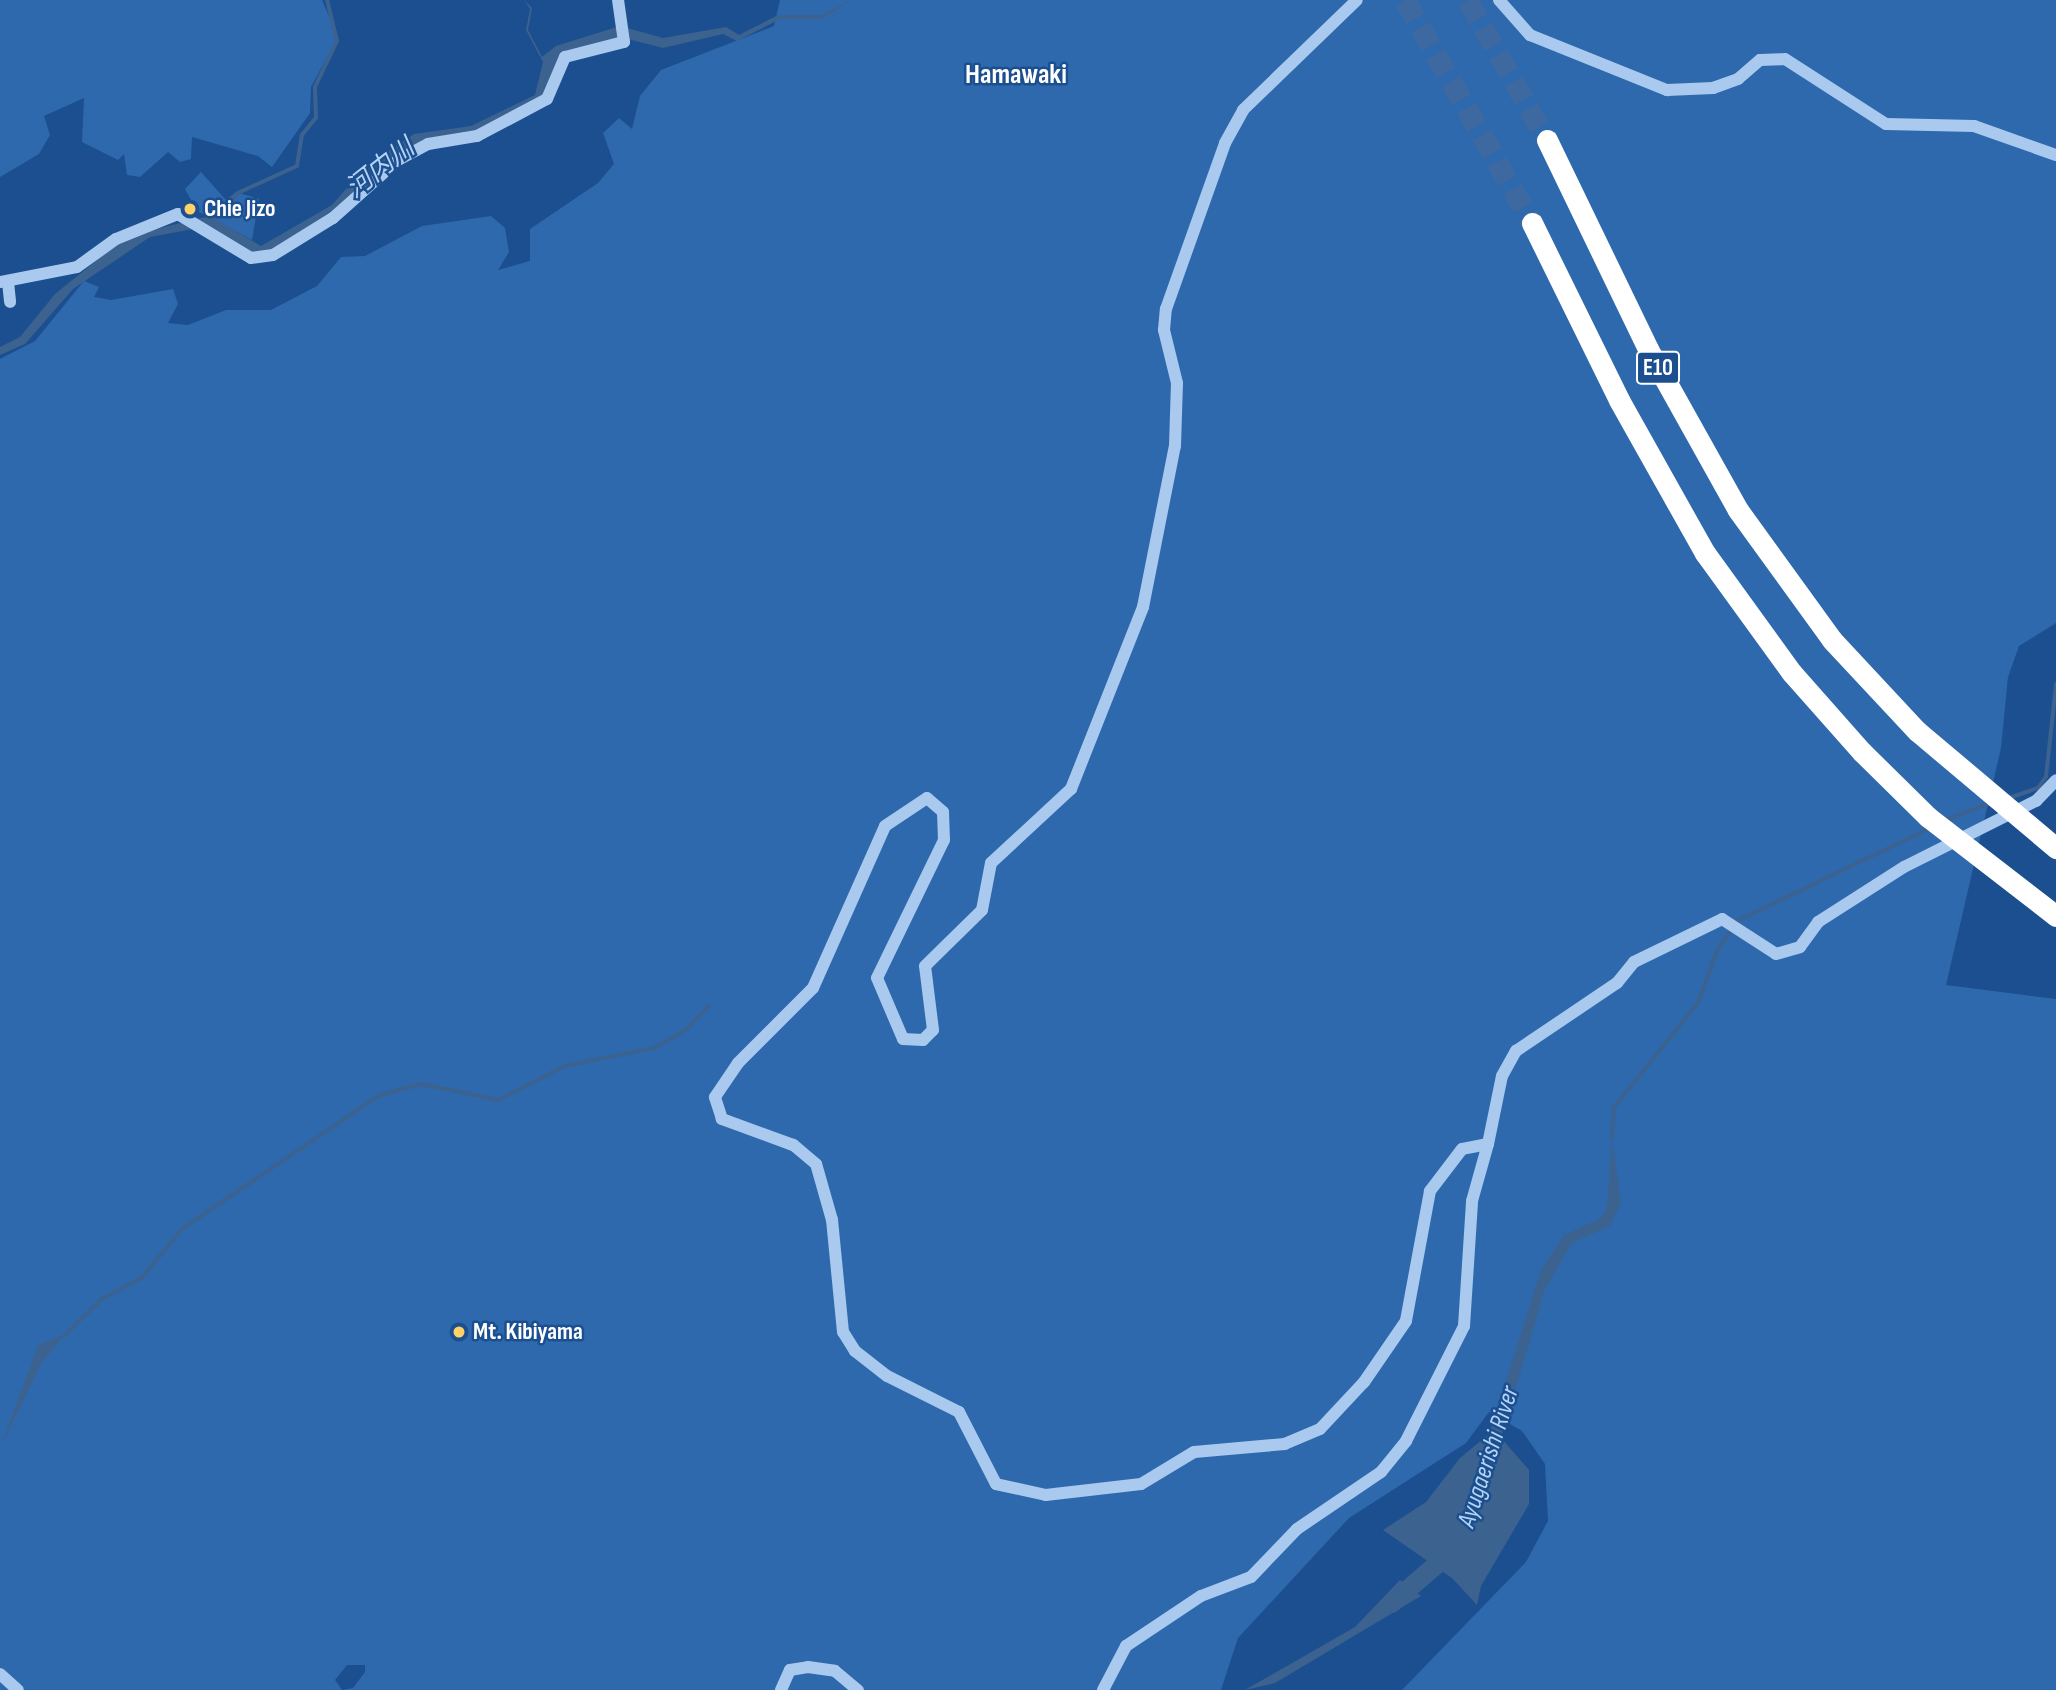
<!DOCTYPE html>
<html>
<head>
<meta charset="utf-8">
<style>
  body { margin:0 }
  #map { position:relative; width:2056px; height:1690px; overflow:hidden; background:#1b4f8f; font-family:"Sofia Sans Condensed","Noto Sans JP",sans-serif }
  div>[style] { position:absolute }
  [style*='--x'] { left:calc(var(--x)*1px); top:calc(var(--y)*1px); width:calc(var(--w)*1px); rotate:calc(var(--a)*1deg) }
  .green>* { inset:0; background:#2e69ad }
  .water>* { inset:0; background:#3c6290 }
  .stream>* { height:3.5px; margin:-1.75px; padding:0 1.75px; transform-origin:1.75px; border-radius:1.75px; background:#3c6290 }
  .river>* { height:19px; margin:-9.5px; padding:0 9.5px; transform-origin:9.5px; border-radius:9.5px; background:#3c6290 }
  .highway-tunnel>* { height:21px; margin-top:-10.5px; transform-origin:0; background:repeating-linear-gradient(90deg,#3d69a0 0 21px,transparent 0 31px) }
  .minor>* { height:12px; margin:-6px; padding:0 6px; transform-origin:6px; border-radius:6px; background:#a9c9ee }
  .highway>* { height:21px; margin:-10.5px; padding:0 10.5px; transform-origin:10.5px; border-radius:10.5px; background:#fff }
  .highway-bridge>* { height:21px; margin:-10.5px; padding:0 10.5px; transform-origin:10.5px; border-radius:10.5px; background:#fff }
  .dots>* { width:19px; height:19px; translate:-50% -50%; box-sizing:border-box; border:4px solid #1b4f8f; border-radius:50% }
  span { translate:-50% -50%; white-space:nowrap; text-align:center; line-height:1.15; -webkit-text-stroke:5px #1b4f8f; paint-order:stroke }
  .shield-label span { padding:2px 5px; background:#1b4f8f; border:2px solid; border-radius:5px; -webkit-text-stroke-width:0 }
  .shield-label { font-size:23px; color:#fff; font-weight:700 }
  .poi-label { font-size:24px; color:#fff; font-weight:700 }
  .left { translate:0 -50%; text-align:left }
  .water-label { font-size:26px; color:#b5d3f5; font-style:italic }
  .quarter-label { font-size:28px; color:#fff; font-weight:700 }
</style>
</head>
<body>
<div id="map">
  <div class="green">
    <div style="clip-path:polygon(0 0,322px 0,338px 37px,311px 87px,310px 113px,272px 167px,258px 156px,192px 137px,191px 159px,180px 162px,168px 152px,140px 177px,127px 175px,124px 154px,118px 160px,82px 142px,84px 98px,44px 116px,50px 135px,39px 154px,0 177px)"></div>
    <div style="clip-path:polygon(evenodd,780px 0,2056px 0,2056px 623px,2019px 646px,2008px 677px,2001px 748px,1946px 985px,2056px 999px,2056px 1690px,1402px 1690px,1526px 1562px,1548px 1521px,1545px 1464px,1522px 1431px,1489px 1412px,1466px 1443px,1349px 1518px,1238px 1638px,1221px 1690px,0 1690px,0 359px,35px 341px,84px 281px,99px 287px,94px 297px,111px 300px,173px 289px,178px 304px,168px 323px,188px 325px,226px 310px,271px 310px,317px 286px,341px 257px,365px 256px,422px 226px,491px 216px,505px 228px,509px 252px,498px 270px,530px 261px,530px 229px,598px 183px,614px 164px,603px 133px,619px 118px,632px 129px,640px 96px,661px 70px,774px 26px,780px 0,347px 1665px,365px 1665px,365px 1672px,353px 1688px,342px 1690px,335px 1680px,347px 1665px)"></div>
    <div style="clip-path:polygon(201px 172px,226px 200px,236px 192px,259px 199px,252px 240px,197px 211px,185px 189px)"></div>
  </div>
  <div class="water">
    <div style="clip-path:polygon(524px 0,532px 8px,528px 30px,542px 57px,556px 46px,620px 26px,663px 38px,726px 27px,739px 35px,778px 15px,821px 15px,852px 0,822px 19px,780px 19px,737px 41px,723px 34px,663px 48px,620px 37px,561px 55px,543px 95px,475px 132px,388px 162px,344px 203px,268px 253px,253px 253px,209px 226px,150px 237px,73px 289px,25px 344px,0 355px,0 347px,20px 337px,55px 294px,127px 236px,209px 216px,261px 246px,332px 205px,367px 165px,414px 134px,471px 126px,535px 95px,543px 62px,526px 30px,530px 9px)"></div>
    <div style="clip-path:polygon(1612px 1137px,1621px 1203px,1610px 1226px,1572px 1243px,1545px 1289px,1501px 1438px,1529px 1470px,1529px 1504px,1481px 1586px,1477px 1605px,1452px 1578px,1383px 1530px,1426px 1502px,1460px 1458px,1489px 1434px,1541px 1270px,1564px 1235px,1601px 1218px,1607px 1207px)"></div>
    <div style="clip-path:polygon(66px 1334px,42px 1362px,0 1449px,38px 1345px)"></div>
    <div style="clip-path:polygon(1400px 1580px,1421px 1596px,1275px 1683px,1245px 1690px,1355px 1627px)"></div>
  </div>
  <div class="stream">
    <div style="--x:212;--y:221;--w:38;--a:-47"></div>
    <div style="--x:238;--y:193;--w:65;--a:-24.6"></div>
    <div style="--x:297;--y:166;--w:31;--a:-81"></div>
    <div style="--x:302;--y:135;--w:22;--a:-51"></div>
    <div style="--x:316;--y:118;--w:31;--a:-92"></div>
    <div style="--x:315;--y:87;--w:51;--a:-64.4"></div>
    <div style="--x:337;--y:41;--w:42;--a:-103.7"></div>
    <div style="--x:2009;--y:798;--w:31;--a:-19"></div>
    <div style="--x:2038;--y:788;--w:14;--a:-54"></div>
    <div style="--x:2046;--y:777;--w:93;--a:-83.8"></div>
    <div style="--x:1946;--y:820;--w:48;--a:-20.7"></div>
    <div style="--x:1612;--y:1140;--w:33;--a:-87"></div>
    <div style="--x:1614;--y:1107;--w:134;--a:-51.1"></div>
    <div style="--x:1698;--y:1003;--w:55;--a:-69.9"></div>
    <div style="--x:1717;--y:951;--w:36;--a:-56"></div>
    <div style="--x:1737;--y:921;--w:214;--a:-25.7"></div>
    <div style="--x:65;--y:1335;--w:52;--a:-44.2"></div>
    <div style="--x:102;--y:1299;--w:45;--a:-27.7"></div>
    <div style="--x:142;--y:1278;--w:63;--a:-50.8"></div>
    <div style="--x:182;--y:1229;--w:239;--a:-34.1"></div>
    <div style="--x:380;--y:1095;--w:42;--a:-15"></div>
    <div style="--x:421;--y:1084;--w:80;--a:11.6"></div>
    <div style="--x:499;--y:1100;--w:73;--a:-27.6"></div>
    <div style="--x:564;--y:1066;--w:92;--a:-11.3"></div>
    <div style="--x:654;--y:1048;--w:37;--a:-29"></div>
    <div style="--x:686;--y:1030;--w:33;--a:-46"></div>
  </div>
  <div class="river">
    <div style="--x:1391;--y:1603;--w:78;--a:-40.8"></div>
  </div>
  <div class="highway-tunnel">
    <div style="--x:1405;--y:0;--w:257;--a:60.3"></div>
    <div style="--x:1468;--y:0;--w:161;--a:60.6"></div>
  </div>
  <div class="minor">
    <div style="--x:1499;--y:0;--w:47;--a:48.5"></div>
    <div style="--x:1530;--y:35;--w:148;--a:21.9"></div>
    <div style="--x:1667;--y:90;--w:46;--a:-2.5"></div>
    <div style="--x:1713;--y:88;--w:27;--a:-20"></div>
    <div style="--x:1738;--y:79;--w:29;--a:-41"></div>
    <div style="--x:1760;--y:60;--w:25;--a:-2"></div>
    <div style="--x:1785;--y:59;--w:120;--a:32.8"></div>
    <div style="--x:1886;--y:124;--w:88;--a:1.3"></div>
    <div style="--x:1974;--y:126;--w:87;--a:19.5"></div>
    <div style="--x:0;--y:282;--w:78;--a:-11"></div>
    <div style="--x:77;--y:267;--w:48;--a:-35.7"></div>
    <div style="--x:116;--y:239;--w:67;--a:-22"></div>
    <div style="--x:178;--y:214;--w:85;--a:31.1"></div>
    <div style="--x:251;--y:258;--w:22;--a:-8"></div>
    <div style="--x:273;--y:255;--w:70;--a:-31.7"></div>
    <div style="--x:333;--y:218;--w:87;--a:-41.7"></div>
    <div style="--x:398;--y:160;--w:34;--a:-28"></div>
    <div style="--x:428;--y:144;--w:50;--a:-9.3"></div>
    <div style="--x:477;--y:136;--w:79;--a:-27.9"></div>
    <div style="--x:547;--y:99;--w:46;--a:-66.8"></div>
    <div style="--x:565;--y:57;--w:61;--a:-14.3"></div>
    <div style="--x:624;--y:42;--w:42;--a:-98.1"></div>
    <div style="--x:8;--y:282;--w:20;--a:84"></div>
    <div style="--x:1488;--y:1144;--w:69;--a:-78.4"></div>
    <div style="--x:1502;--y:1076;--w:29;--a:-61"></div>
    <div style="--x:1516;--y:1051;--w:122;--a:-34"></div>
    <div style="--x:1617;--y:983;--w:27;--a:-51"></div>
    <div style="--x:1634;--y:962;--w:98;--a:-26"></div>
    <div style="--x:1722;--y:919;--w:64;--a:32.9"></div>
    <div style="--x:1776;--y:954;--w:25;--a:-16"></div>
    <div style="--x:1800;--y:947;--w:31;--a:-54"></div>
    <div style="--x:1818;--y:922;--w:102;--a:-32.6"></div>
    <div style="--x:1904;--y:867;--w:148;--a:-26.6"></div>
    <div style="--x:2036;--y:801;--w:29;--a:-46"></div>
    <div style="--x:0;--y:1674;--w:24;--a:42"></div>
    <div style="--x:781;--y:1690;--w:22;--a:-66"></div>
    <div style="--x:790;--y:1670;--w:18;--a:-9"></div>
    <div style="--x:808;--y:1667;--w:27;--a:8"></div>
    <div style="--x:835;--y:1671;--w:30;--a:40"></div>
    <div style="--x:1103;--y:1690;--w:50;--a:-62.4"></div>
    <div style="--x:1126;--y:1646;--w:90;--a:-33.7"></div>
    <div style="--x:1201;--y:1596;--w:53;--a:-20.8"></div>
    <div style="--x:1251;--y:1577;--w:66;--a:-46.2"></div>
    <div style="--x:1297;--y:1529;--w:102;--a:-34.2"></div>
    <div style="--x:1381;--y:1472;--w:40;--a:-51"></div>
    <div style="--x:1406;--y:1441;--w:129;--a:-63.2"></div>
    <div style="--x:1464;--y:1326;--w:125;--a:-86.3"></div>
    <div style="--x:1472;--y:1201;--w:59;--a:-74.3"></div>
    <div style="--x:1488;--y:1144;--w:26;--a:169"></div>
    <div style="--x:1462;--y:1149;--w:53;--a:127.3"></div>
    <div style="--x:1430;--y:1191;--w:132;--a:100.5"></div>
    <div style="--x:1406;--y:1321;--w:74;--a:124.5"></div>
    <div style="--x:1364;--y:1382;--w:64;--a:133.1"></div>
    <div style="--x:1320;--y:1429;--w:38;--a:157"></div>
    <div style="--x:1285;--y:1444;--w:91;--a:175"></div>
    <div style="--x:1194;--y:1452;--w:62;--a:148.9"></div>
    <div style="--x:1141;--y:1484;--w:96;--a:173.4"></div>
    <div style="--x:1046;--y:1495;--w:51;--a:-167.6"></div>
    <div style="--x:996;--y:1484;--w:81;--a:-117.2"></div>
    <div style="--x:959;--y:1412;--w:80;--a:-153.4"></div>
    <div style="--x:887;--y:1376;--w:41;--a:-142"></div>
    <div style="--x:855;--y:1351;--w:22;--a:-122"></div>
    <div style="--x:843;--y:1332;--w:113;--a:-95.6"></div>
    <div style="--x:832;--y:1220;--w:58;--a:-105.9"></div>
    <div style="--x:816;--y:1164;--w:30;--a:-140"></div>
    <div style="--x:793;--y:1145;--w:76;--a:-159.9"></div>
    <div style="--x:722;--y:1119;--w:23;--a:-108"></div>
    <div style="--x:715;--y:1097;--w:41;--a:-55.9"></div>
    <div style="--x:738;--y:1063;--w:106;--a:-45"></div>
    <div style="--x:813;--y:988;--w:177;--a:-66"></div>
    <div style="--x:885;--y:826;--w:50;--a:-33.7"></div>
    <div style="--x:927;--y:798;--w:21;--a:41"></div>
    <div style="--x:943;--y:812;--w:28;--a:88"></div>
    <div style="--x:944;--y:840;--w:153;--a:115.9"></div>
    <div style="--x:877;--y:978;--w:66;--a:66.9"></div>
    <div style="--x:903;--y:1039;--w:20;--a:3"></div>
    <div style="--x:923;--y:1040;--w:14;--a:-45"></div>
    <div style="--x:933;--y:1030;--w:64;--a:-97.1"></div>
    <div style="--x:925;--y:966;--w:80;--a:-44.5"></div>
    <div style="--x:982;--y:910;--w:48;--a:-79.2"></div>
    <div style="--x:991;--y:863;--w:109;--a:-42.8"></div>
    <div style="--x:1071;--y:789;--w:196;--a:-68.4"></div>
    <div style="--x:1143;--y:607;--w:164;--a:-78.8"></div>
    <div style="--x:1175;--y:446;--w:63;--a:-88.2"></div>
    <div style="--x:1177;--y:383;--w:55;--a:-103.8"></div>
    <div style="--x:1164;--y:330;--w:21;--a:-85"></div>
    <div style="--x:1166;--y:309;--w:176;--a:-70.4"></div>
    <div style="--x:1225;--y:143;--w:38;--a:-61"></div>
    <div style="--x:1243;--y:110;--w:158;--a:-44"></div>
  </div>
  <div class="highway">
    <div style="--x:1547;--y:140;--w:232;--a:64.2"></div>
    <div style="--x:1648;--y:349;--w:184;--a:60.8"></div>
    <div style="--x:1738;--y:510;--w:160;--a:54.1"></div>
    <div style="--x:1832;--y:640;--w:125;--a:47"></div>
    <div style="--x:1532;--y:223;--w:197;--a:63.8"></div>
    <div style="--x:1619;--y:400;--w:176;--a:60.7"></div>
    <div style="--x:1705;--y:553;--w:148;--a:54.1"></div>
    <div style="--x:1792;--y:673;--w:106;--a:48.5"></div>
  </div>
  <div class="highway-bridge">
    <div style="--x:1917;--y:731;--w:182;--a:40.1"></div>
    <div style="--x:1862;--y:752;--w:93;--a:44.6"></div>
    <div style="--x:1928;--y:817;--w:162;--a:37.7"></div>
  </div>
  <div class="dots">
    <div style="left:190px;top:209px;background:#ffd166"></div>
    <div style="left:459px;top:1332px;background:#ffd166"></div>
  </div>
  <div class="shield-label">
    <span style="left:1658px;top:368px">E10</span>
  </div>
  <div class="poi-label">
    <span class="left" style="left:204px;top:209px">Chie Jizo</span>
    <span class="left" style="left:473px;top:1332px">Mt. Kibiyama</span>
  </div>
  <div class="water-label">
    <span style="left:381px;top:169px;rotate:-38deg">河内川</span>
    <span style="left:1489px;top:1457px;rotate:-72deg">Ayugaerishi River</span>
  </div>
  <div class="quarter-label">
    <span style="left:1016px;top:75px">Hamawaki</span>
  </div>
</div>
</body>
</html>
